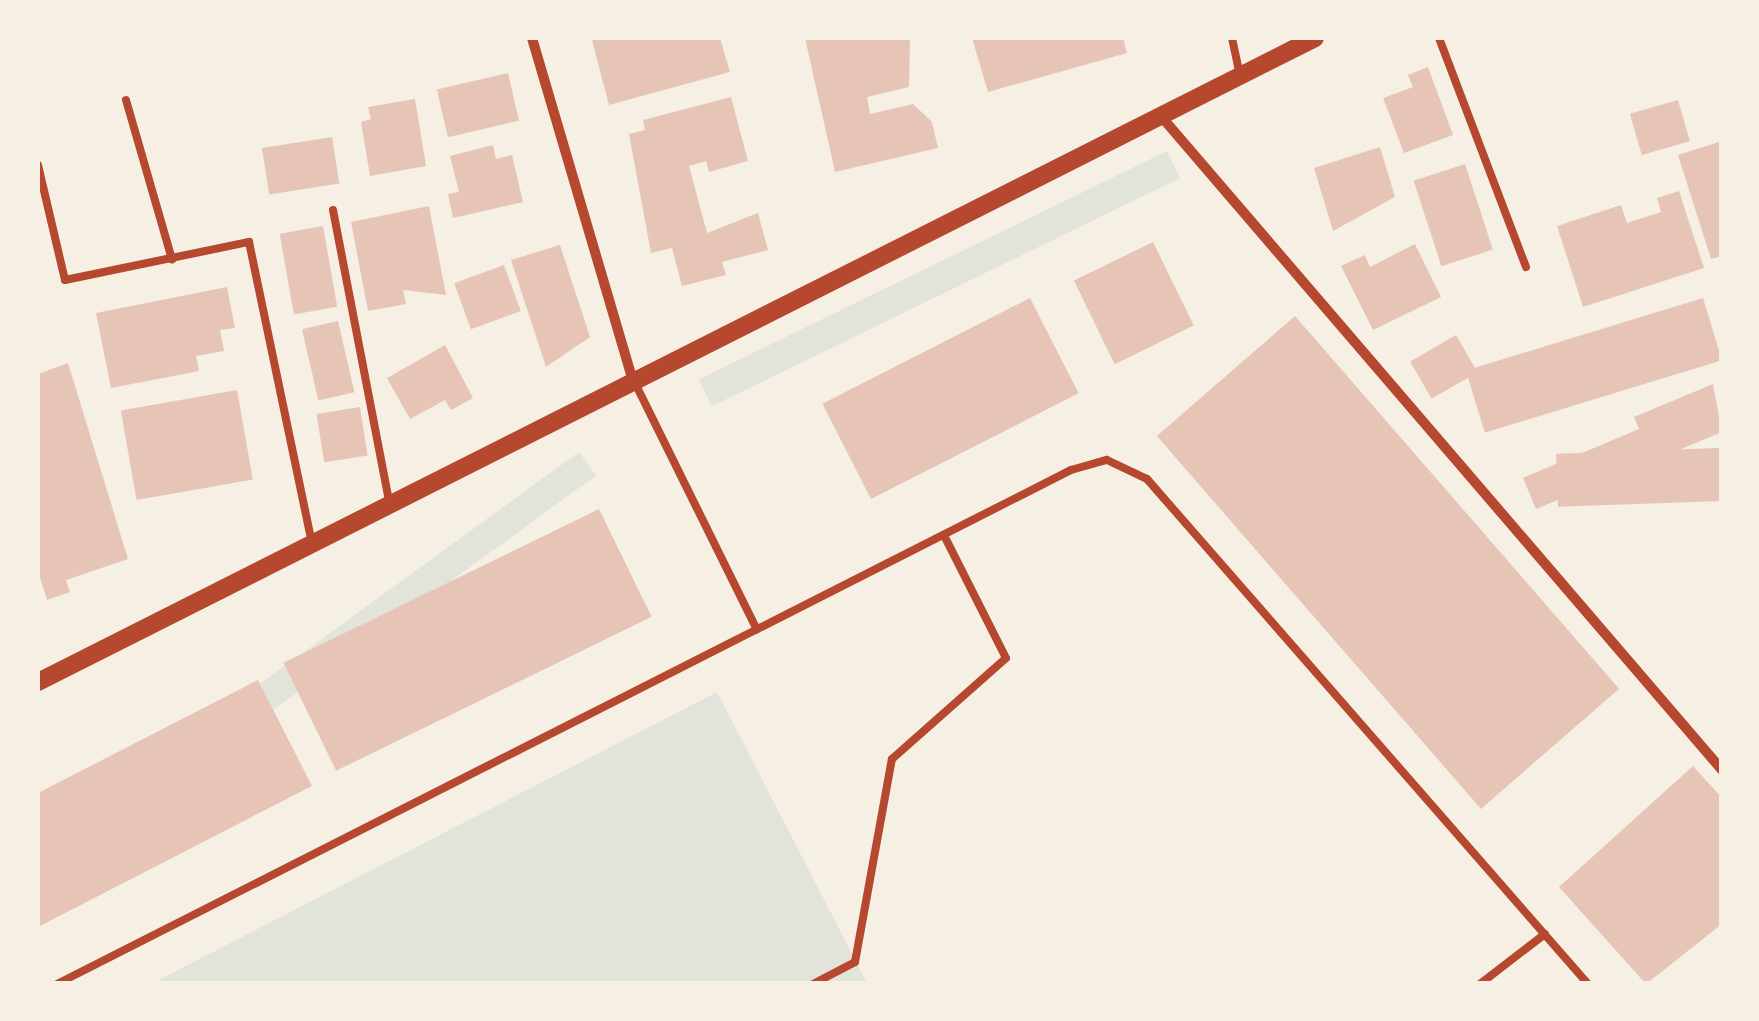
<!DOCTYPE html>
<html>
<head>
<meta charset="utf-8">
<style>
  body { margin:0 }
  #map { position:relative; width:1759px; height:1021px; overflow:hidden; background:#f6efe4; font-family:Poppins,sans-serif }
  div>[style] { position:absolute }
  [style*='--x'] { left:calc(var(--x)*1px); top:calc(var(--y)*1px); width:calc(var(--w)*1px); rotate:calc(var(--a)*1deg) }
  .green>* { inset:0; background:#e2e4dc; transform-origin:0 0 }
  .building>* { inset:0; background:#e6c5b7; transform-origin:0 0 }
  .service>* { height:8px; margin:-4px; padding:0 4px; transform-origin:4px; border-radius:4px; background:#b5482f }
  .minor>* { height:10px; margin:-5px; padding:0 5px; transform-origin:5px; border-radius:5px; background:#b5482f }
  .tertiary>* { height:18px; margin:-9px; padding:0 9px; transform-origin:9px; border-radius:9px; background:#b5482f }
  span { translate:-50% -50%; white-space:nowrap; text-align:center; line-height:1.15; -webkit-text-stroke:10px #f6efe4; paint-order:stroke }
  .frame { position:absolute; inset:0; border:40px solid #f6efe4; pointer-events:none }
</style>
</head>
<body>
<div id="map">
  <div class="green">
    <div style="left:1167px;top:151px;width:30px;height:521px;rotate:64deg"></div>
    <div style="left:579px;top:452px;width:29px;height:606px;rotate:54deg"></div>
    <div style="clip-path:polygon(717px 692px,867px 983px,151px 984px)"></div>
  </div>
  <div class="building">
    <div style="clip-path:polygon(720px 38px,730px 72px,609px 105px,592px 40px)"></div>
    <div style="clip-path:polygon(805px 38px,910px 38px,909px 87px,867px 97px,870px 114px,913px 104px,932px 122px,938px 148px,835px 172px)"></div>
    <div style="clip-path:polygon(972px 38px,1123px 38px,1127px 53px,988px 92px)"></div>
    <div style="clip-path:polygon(1428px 67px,1453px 135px,1404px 153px,1383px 98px,1413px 87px,1408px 75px)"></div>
    <div style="left:508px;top:73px;width:49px;height:73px;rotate:77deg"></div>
    <div style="clip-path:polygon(731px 97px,748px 161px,709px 172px,706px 161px,689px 166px,707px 233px,758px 213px,768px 250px,722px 262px,726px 275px,682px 286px,672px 248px,651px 253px,629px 134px,645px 130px,643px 120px)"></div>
    <div style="clip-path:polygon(415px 99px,426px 166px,370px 176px,361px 122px,371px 119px,368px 107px)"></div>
    <div style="left:1678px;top:100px;width:43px;height:50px;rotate:74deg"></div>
    <div style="left:332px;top:137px;width:47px;height:71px;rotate:81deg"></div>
    <div style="clip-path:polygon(1722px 141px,1722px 256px,1711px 259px,1678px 155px)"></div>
    <div style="clip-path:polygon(493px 145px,496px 159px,512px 155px,523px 202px,453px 218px,448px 194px,459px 192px,450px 156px)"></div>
    <div style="clip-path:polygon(1380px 147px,1395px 197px,1333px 231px,1314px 168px)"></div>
    <div style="left:1465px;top:164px;width:90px;height:54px;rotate:72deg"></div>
    <div style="clip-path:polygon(1679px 191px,1704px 268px,1583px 307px,1557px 226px,1621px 205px,1627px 223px,1661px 212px,1657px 198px)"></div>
    <div style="clip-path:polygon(429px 206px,446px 295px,403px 290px,406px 304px,368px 311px,351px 222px)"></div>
    <div style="left:323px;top:226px;width:82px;height:44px;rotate:80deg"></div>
    <div style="left:1153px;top:242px;width:93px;height:88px;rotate:64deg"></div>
    <div style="clip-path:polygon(1415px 244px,1441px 297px,1373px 330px,1341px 266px,1365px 255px,1370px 267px)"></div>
    <div style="clip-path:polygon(560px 245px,590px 337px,546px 367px,511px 260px)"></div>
    <div style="left:504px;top:265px;width:49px;height:53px;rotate:70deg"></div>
    <div style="clip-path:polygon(227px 287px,235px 328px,220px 330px,224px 351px,196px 356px,199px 371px,111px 388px,96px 313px)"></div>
    <div style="left:1030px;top:298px;width:107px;height:233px;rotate:63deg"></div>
    <div style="left:1703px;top:298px;width:65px;height:248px;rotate:73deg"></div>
    <div style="left:1295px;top:316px;width:494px;height:183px;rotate:49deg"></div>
    <div style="left:338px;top:321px;width:73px;height:37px;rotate:77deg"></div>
    <div style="left:1456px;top:335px;width:43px;height:53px;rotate:60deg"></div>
    <div style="clip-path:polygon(445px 345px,473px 398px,451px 410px,445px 400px,410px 419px,387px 378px)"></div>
    <div style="clip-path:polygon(68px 363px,128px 559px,66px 580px,70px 592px,47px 600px,38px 571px,38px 374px)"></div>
    <div style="clip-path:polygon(1713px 384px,1722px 432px,1536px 509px,1523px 478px,1639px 429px,1634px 417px)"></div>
    <div style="left:237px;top:390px;width:91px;height:118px;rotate:80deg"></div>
    <div style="left:360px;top:407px;width:49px;height:44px;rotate:81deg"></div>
    <div style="left:1720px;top:448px;width:53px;height:164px;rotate:88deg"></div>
    <div style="left:599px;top:509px;width:120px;height:351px;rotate:64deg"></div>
    <div style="clip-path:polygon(258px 680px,312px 786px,38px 927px,38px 793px)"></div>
    <div style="clip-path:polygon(1693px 766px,1722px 798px,1722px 924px,1646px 984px,1559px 887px)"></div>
  </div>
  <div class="service">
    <div style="--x:1232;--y:38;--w:38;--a:78"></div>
    <div style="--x:1439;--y:38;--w:245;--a:69.2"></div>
    <div style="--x:126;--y:100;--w:166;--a:73.9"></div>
    <div style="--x:38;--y:165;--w:118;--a:76.8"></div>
    <div style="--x:65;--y:280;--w:188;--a:-11.7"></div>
    <div style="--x:249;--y:242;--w:303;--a:78.2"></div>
    <div style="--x:333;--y:210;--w:295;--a:79.1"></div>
    <div style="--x:635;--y:383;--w:275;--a:63.7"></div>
    <div style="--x:57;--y:984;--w:1137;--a:-26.88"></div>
    <div style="--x:1071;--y:470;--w:37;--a:-16"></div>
    <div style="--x:1107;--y:460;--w:44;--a:25.4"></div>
    <div style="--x:1147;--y:479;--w:670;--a:48.87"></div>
    <div style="--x:813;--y:984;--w:47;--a:-27.6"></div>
    <div style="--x:855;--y:962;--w:206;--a:-79.7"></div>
    <div style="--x:892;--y:759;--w:152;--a:-41.5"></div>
    <div style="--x:1006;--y:658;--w:138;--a:-116.8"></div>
    <div style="--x:1480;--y:984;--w:82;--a:-37.6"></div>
  </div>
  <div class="minor">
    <div style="--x:532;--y:38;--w:353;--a:73.6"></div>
    <div style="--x:1160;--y:115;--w:863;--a:49.37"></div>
  </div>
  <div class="tertiary">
    <div style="--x:38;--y:682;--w:1430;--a:-26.76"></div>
  </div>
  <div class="frame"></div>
</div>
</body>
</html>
